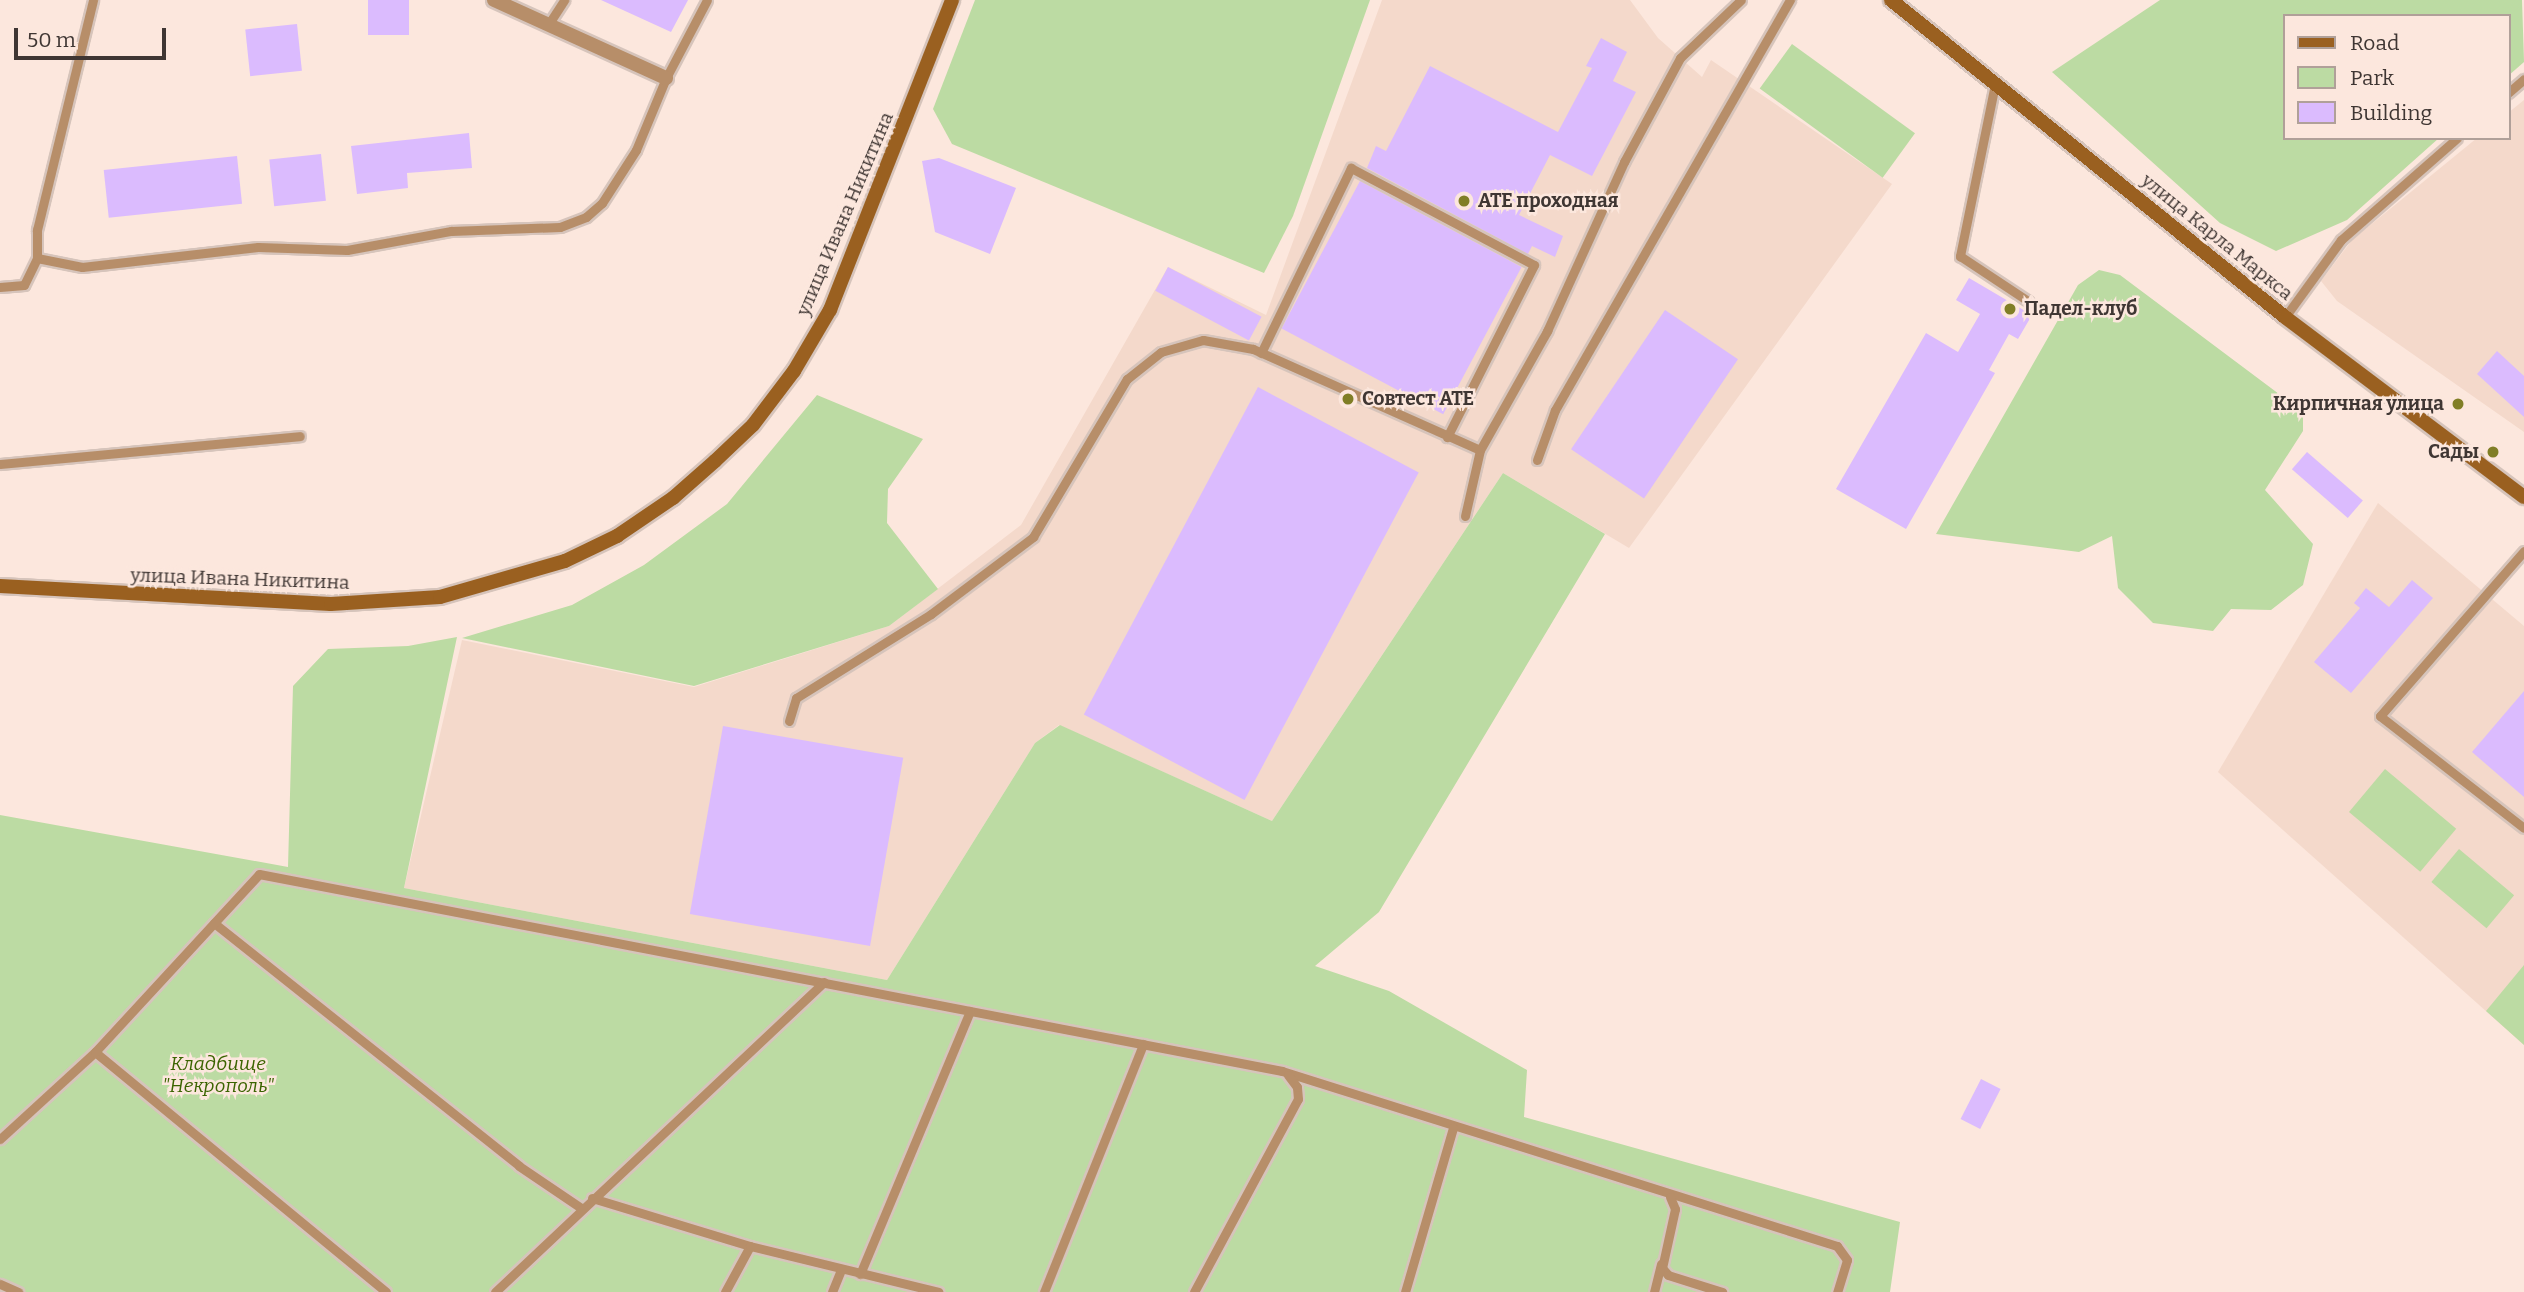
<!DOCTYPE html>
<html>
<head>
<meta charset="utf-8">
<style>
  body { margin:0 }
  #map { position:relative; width:2524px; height:1292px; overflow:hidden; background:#fce7dd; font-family:Bitter,serif }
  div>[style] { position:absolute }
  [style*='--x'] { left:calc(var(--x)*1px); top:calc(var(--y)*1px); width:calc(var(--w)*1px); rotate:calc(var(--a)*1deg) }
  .built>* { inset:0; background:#f4d9cb }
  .green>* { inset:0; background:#bcdba3; transform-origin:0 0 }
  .building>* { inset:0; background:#dbbbfe; transform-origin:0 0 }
  .roads { filter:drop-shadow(2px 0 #d6c4bb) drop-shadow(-2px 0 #d6c4bb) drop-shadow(0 2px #d6c4bb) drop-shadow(0 -2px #d6c4bb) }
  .lane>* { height:9px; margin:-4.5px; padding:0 4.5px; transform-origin:4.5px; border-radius:4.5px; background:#b78e69 }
  .street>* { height:14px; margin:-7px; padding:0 7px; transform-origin:7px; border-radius:7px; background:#b78e69 }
  .secondary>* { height:14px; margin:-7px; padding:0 7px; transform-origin:7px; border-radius:7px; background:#9a6020 }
  .dots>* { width:19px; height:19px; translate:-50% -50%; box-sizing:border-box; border:4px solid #fce7dd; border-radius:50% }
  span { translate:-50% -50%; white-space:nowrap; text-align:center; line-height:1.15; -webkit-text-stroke:5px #fce7dd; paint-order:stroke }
  .poi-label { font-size:19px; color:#3f3633; font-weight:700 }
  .left { translate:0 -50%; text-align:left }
  .right { translate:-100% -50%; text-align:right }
  .street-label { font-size:19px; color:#3f3633 }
  .park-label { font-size:19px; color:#3b6400; font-style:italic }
  .legend { position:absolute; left:2283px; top:14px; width:228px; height:126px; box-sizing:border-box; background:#fce7dd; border:2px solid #b0a099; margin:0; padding:9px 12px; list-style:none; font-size:21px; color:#3f3633 }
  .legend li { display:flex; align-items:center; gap:14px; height:35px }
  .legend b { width:35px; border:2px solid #b0a099 }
  .scale { position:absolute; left:14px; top:28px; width:152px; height:32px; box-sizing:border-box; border:4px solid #3f3633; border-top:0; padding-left:9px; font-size:21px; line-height:24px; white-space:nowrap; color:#3f3633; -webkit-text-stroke:5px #fce7dd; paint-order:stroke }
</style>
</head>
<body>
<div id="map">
  <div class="built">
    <div style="clip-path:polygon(1382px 0,1630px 0,1658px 38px,1702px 77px,1711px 60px,1892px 184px,1629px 548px,1503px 473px,1272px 821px,1059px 725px,1035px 743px,887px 980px,404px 888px,462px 640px,694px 687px,889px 626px,1021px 525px,1168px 267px,1266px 315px)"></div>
    <div style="clip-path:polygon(2524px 100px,2524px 432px,2337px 301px,2321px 281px,2352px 240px,2477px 138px,2508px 138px,2508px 113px)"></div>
    <div style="clip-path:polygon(2378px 503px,2524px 626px,2524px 1045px,2218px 772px)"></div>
  </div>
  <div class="green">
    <div style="clip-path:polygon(975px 0,1370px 0,1293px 216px,1264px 273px,952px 144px,933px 109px)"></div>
    <div style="clip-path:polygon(2160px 0,2522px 0,2524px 62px,2508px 76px,2508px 16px,2284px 16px,2284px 138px,2439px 138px,2347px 220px,2276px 251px,2220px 223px,2052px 72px)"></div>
    <div style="left:1792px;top:44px;width:152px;height:55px;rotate:36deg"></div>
    <div style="clip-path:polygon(2099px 270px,2120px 275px,2303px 412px,2303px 431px,2265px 490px,2313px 544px,2303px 585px,2271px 610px,2231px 609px,2213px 631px,2153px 623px,2118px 588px,2112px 536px,2079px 552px,1936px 534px,2078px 285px)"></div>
    <div style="clip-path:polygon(817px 395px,923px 439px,888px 489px,887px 523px,938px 589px,889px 626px,694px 686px,462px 638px,572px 605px,644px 565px,727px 504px)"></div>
    <div style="clip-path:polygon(1503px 473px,1605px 534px,1379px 912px,1315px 966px,1389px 991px,1527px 1070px,1524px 1117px,1900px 1222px,1890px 1292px,0 1292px,0 815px,288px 867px,293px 686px,328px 649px,408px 646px,457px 637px,404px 888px,887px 980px,1035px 743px,1060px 725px,1272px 821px)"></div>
    <div style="left:2385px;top:769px;width:93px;height:56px;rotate:40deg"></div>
    <div style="left:2459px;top:849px;width:72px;height:43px;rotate:40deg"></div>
    <div style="clip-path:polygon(2524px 965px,2524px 1045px,2486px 1011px)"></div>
  </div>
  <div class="building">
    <div style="left:368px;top:0;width:41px;height:35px"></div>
    <div style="clip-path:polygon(601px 0,688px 0,671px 32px)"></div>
    <div style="left:297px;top:24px;width:47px;height:52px;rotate:84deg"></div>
    <div style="clip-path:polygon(1601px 38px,1627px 52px,1613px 81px,1636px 92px,1592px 176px,1550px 155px,1519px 215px,1563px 236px,1555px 257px,1532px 246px,1528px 254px,1367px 168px,1376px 146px,1386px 151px,1430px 66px,1558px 132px,1592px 68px,1586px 66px)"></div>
    <div style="clip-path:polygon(469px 133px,472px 168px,407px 173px,408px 188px,357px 194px,351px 146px)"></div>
    <div style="left:321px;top:154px;width:47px;height:52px;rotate:84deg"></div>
    <div style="left:237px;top:156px;width:48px;height:134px;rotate:84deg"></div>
    <div style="clip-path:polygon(939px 158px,1016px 188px,990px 254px,935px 232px,922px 161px)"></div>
    <div style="left:1360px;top:181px;width:183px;height:167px;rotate:28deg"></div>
    <div style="left:1168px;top:267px;width:106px;height:27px;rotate:28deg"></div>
    <div style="clip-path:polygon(1969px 278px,2032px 315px,2018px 339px,2009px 334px,1989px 370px,1995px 373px,1906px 529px,1836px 489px,1926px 333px,1958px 352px,1980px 314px,1956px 300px)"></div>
    <div style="left:1665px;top:310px;width:88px;height:168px;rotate:34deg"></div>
    <div style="clip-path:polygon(2497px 351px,2524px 376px,2524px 417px,2477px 374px)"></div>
    <div style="left:1258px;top:387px;width:182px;height:371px;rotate:28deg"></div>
    <div style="left:2307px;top:452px;width:74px;height:23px;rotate:41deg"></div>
    <div style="clip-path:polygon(2412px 580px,2433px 598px,2351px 693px,2314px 662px,2360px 608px,2354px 603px,2366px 588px,2389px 607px)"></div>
    <div style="clip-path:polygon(2524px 691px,2524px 797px,2472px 752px)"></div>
    <div style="left:723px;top:726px;width:183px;height:191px;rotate:10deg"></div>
    <div style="left:1981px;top:1079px;width:22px;height:45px;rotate:27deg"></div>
  </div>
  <div class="roads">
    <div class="lane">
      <div style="--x:548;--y:25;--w:30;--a:-57"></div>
      <div style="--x:1995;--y:84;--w:176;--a:101.5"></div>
      <div style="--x:1960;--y:256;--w:82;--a:33.5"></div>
      <div style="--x:2508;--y:93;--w:21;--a:-41"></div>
      <div style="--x:37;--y:258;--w:46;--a:11.3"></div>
      <div style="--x:82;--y:267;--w:177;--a:-6.5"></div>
      <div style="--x:258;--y:247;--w:89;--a:1.9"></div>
      <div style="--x:347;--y:250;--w:106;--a:-10.4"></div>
      <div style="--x:451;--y:231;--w:109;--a:-2.1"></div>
      <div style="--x:560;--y:227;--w:28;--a:-21"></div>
      <div style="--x:586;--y:217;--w:21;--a:-41"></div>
      <div style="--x:602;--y:203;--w:63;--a:-57.3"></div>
      <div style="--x:636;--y:150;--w:78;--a:-67.4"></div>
      <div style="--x:666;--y:78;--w:88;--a:-62.3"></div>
      <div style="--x:0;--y:287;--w:24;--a:-5"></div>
      <div style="--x:24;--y:285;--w:30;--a:-64"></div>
      <div style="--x:37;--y:258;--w:28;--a:-90"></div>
      <div style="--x:37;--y:230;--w:237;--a:-76.3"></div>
      <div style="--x:2285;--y:317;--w:95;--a:-54"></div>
      <div style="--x:2341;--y:240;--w:154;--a:-41.3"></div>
      <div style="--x:1261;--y:353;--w:206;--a:-64.1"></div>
      <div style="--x:1351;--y:168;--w:207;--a:27.9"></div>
      <div style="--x:1534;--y:265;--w:193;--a:116.8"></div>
      <div style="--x:1537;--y:460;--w:53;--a:-70.2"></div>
      <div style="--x:1555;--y:410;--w:473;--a:-60.2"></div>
      <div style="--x:0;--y:464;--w:301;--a:-5.3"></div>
      <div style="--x:1465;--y:516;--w:68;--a:-77.2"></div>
      <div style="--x:1480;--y:450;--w:137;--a:-60.6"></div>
      <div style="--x:1547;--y:331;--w:186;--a:-65.5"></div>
      <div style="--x:1624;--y:162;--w:118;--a:-61.7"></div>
      <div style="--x:1680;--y:58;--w:84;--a:-43.6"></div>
      <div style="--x:2524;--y:551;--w:219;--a:131.1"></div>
      <div style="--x:2380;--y:716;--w:182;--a:37.9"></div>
      <div style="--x:789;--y:721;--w:24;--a:-73"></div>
      <div style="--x:796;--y:698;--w:159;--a:-31.9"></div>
      <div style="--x:931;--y:614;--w:128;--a:-37"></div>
      <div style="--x:1033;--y:537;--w:184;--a:-59.3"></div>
      <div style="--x:1127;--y:379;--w:43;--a:-38.5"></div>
      <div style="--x:1161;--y:352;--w:44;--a:-15.9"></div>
      <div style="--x:1203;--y:340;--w:51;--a:10.2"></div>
      <div style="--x:1253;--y:349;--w:248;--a:24"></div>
      <div style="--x:214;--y:923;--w:390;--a:38.5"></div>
      <div style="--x:519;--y:1166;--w:75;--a:34.1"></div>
      <div style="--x:95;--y:1052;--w:377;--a:39.5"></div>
      <div style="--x:0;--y:1139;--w:129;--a:-42.5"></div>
      <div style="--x:95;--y:1052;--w:242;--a:-47.3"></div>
      <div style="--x:259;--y:874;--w:1042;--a:10.9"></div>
      <div style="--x:1282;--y:1071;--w:582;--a:17.5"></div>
      <div style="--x:1837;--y:1246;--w:17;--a:54"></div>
      <div style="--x:1847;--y:1260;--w:34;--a:107"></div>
      <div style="--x:1670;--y:1197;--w:13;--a:67"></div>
      <div style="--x:1675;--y:1209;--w:60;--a:102.4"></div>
      <div style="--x:1662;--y:1268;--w:9;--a:49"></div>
      <div style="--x:1668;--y:1275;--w:57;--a:17.5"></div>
      <div style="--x:592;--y:1198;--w:165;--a:16.9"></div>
      <div style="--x:860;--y:1274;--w:285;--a:-67.3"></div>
      <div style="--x:0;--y:1284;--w:20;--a:24"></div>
      <div style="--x:495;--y:1292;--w:452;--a:-43.3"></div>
      <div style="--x:725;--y:1292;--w:52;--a:-61.5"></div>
      <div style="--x:750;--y:1246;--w:194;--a:13.7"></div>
      <div style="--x:832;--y:1292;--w:24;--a:-68"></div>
      <div style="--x:1044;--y:1292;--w:267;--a:-68.2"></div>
      <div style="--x:1194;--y:1292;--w:219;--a:-61.7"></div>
      <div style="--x:1298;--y:1099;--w:12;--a:-95"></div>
      <div style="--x:1297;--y:1087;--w:15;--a:-127"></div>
      <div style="--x:1405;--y:1292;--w:171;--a:-73.7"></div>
      <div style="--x:1654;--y:1292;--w:29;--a:-76"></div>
    </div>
    <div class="street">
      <div style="--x:494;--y:0;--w:189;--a:24.4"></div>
    </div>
    <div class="secondary">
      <div style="--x:1891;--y:0;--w:506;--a:38.82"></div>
      <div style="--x:2285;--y:317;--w:299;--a:37"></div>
      <div style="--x:0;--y:586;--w:331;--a:3.1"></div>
      <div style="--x:331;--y:604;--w:109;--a:-3.7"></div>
      <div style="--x:440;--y:597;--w:130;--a:-16.1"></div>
      <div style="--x:565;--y:561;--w:58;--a:-25.7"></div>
      <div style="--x:617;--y:536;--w:68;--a:-34.2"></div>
      <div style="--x:673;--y:498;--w:56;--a:-41.4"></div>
      <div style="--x:715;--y:461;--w:52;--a:-43.5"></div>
      <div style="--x:753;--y:425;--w:68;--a:-52.8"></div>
      <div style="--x:794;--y:371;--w:71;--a:-59.5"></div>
      <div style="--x:830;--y:310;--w:333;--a:-68.5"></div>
    </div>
  </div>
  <div class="dots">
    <div style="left:1464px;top:201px;background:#807e26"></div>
    <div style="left:2010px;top:309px;background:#807e26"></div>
    <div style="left:1348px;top:399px;background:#807e26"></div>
    <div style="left:2458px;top:404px;background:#807e26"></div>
    <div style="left:2493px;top:452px;background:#807e26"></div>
  </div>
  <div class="poi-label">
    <span class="left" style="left:1478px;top:201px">АТЕ проходная</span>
    <span class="left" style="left:2024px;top:309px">Падел-клуб</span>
    <span class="left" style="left:1362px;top:399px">Совтест АТЕ</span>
    <span class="right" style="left:2444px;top:404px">Кирпичная улица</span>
    <span class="right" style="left:2479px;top:452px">Сады</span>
  </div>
  <div class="street-label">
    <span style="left:845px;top:214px;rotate:-67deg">улица Ивана Никитина</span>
    <span style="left:2217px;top:237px;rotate:39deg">улица Карла Маркса</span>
    <span style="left:240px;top:579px;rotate:2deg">улица Ивана Никитина</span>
  </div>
  <div class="park-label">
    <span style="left:218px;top:1075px">Кладбище<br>"Некрополь"</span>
  </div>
  <ul class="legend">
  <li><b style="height:9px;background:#9a6020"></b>Road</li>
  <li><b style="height:19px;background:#bcdba3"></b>Park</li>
  <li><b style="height:19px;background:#dbbbfe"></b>Building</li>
  </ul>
  <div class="scale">50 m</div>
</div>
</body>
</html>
